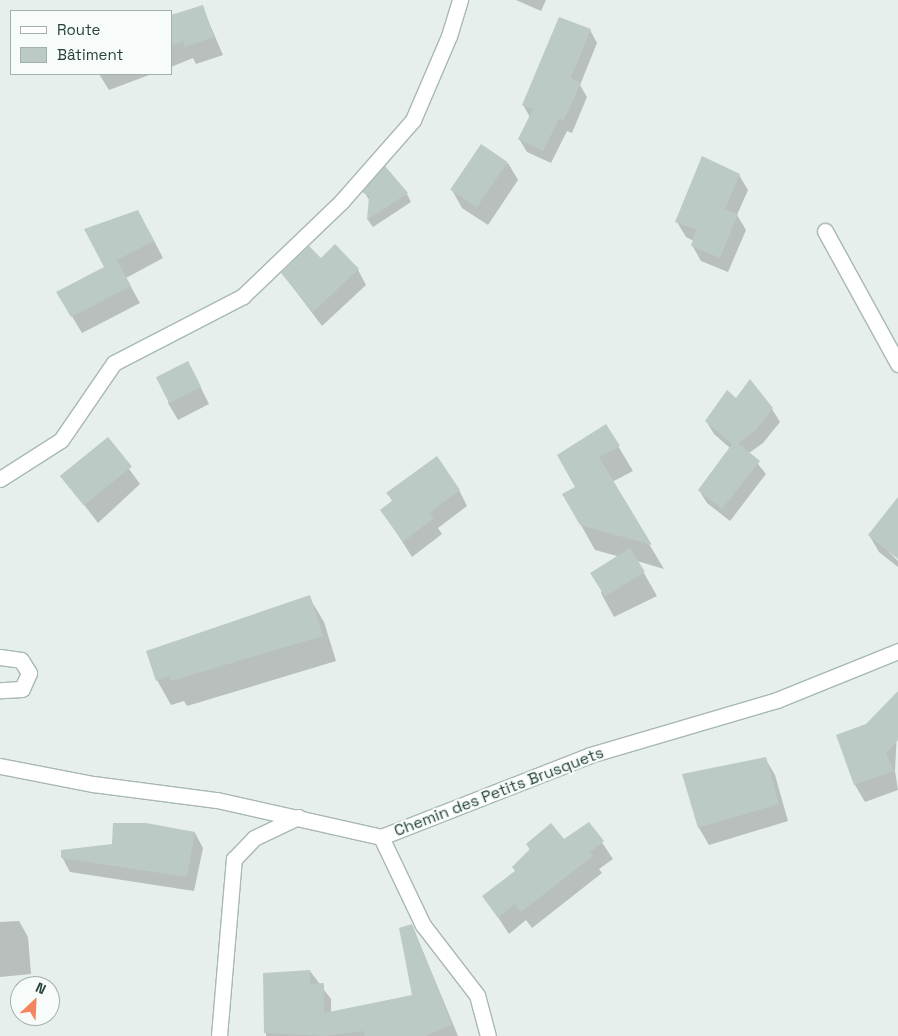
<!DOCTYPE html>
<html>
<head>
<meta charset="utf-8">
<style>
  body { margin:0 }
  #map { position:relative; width:898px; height:1036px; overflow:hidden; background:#e6efeb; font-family:"Space Grotesk",sans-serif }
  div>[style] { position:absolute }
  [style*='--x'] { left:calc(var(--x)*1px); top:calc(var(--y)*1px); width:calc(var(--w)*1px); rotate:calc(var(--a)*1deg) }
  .shadow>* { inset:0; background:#0003 }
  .building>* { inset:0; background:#bbcac4; transform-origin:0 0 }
  .roads { filter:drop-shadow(1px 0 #a8b8b2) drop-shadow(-1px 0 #a8b8b2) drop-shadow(0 1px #a8b8b2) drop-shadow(0 -1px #a8b8b2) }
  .service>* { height:15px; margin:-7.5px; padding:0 7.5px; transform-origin:7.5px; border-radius:7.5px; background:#fff }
  .minor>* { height:15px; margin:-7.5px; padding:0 7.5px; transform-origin:7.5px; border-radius:7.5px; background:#fff }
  span { translate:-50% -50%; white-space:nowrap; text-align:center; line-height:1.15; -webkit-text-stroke:4.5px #f7fbf9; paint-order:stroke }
  .street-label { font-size:16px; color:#24423a }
  .legend { position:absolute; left:10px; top:10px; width:162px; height:65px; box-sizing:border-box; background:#f7fbf9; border:1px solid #a3b1ad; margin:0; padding:6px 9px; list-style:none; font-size:15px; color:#24423a }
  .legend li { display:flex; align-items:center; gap:10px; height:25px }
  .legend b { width:25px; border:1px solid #a3b1ad }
  .north { position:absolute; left:10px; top:976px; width:50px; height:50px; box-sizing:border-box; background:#f7fbf9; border:1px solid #a3b1ad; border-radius:50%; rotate:25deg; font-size:14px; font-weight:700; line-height:20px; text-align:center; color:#24423a }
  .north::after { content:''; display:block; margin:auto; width:18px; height:22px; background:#f4845f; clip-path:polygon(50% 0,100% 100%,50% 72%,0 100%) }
</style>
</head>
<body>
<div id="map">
  <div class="shadow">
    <div style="clip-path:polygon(516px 0,546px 0,541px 11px)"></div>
    <div style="clip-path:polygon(202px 6px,223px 55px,196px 64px,193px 58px,171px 67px,171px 16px)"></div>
    <div style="clip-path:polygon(590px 30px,597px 43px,580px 85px,587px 97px,572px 133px,567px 131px,551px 163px,527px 152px,519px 139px,530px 117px,523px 105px)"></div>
    <div style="clip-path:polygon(99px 74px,152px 74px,109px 90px)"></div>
    <div style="clip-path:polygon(508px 163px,518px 180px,488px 225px,462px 208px,452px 190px)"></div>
    <div style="clip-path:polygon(739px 175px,748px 190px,737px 215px,746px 230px,728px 272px,701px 261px,692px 245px,694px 241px,686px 237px,677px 222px)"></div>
    <div style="clip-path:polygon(364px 192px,407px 194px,411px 202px,373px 227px,368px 220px,370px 201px)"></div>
    <div style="clip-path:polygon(148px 229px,163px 258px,126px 278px,140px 303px,82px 333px,58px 293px,106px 267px)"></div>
    <div style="clip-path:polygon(321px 260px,358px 270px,366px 285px,322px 326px,282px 273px)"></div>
    <div style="clip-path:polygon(188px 362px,209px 404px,178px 420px,168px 403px)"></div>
    <div style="clip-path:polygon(736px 399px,772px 409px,780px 422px,763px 443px,749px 453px,766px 474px,730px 521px,707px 503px,699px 490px,730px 448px,714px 434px,706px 421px)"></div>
    <div style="clip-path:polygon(606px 426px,633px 471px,612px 482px,664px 569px,637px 561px,657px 596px,614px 617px,601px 593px,617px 556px,595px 550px,581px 525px,577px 487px)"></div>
    <div style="clip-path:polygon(107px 439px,140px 484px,98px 523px,63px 477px)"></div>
    <div style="clip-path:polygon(459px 490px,467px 506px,438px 528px,442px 534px,412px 557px,382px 510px,393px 502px,387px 493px)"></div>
    <div style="clip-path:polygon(898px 499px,898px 558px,882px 545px,898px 561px,898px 567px,879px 552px,869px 535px)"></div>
    <div style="clip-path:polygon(309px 597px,324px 622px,336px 661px,187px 706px,184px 701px,171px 705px,157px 680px)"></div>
    <div style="clip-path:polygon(898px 712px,895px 771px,898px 790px,865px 802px,855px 785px,837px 736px)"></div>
    <div style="clip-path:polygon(765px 758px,775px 775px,788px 821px,709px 845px,699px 828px,684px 775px)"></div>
    <div style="clip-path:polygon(589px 823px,613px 859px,599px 869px,602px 873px,532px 928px,526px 920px,509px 934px,484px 896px,517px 871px,530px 850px,527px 844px,564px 841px)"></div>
    <div style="clip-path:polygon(195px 833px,203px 848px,194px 891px,70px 872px,62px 857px)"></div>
    <div style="clip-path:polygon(19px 921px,28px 937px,31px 974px,0 977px,0 922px)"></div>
    <div style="clip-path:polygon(412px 925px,458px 1036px,266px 1036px,265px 974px,310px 971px,331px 999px,331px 1012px,414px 996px)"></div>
  </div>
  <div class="building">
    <div style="clip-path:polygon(203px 5px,214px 37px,185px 47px,183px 41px,171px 46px,171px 15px)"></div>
    <div style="clip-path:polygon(559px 17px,591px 29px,571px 78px,581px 83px,564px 120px,559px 119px,543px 151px,518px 139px,533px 109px,522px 105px)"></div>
    <div style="left:481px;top:144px;width:32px;height:55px;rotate:34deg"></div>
    <div style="clip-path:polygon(702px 156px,740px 174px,725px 209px,738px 214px,720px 258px,691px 246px,696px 230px,675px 222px)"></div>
    <div style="clip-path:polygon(385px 166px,408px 193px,367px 220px,369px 196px,362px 192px)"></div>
    <div style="clip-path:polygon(138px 210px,154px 241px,117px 260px,131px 286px,71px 317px,56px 292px,104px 267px,84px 229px)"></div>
    <div style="clip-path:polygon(335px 244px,359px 269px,313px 312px,281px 273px,309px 246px,321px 258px)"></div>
    <div style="left:188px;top:361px;width:29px;height:36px;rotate:63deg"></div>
    <div style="clip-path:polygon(750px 379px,773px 408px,756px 430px,738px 443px,760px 461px,722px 509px,698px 490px,732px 444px,705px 421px,727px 390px,736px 398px)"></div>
    <div style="clip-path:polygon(606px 424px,620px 446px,599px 457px,652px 545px,580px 525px,562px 494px,575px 487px,557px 455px)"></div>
    <div style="left:108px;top:437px;width:38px;height:62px;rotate:51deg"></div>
    <div style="clip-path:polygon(437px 456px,460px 490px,430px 512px,434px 518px,403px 542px,380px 510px,393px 500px,386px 493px)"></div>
    <div style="clip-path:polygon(898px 497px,898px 559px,868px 535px)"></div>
    <div style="left:630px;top:548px;width:28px;height:47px;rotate:58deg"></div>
    <div style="clip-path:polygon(310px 595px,323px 636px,171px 681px,169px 676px,156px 681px,146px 651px)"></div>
    <div style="clip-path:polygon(898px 691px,898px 740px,886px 753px,894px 771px,854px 785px,836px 735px,866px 724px)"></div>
    <div style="clip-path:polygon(766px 757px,779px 804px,698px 828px,682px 774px)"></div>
    <div style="clip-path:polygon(589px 822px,604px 841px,590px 852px,593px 856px,521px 912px,515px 904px,498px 918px,482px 896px,515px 871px,512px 867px,530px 849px,526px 844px,551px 823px,564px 839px)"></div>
    <div style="clip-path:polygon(113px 823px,146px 823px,195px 832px,187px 877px,61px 858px,61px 850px,112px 844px)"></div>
    <div style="clip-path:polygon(412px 924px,452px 1025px,425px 1036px,365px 1036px,363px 1031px,326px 1036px,264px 1033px,263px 973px,310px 970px,310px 984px,324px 983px,324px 1013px,412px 995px,399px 928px)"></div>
  </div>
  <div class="roads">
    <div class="service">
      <div style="--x:825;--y:231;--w:152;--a:61.2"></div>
      <div style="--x:381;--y:837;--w:98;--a:64.5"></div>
      <div style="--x:423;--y:925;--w:88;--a:52.4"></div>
      <div style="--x:477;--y:995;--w:42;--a:75"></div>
      <div style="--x:219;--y:1036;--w:178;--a:-85.2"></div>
      <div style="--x:234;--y:859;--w:29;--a:-46"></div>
      <div style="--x:254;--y:838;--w:49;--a:-25.5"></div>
    </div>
    <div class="minor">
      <div style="--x:0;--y:479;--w:72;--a:-32.6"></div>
      <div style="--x:61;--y:440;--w:93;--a:-55.5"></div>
      <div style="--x:114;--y:363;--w:145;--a:-27.4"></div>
      <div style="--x:243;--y:296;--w:136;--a:-43.8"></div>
      <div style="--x:341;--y:202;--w:109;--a:-48.7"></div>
      <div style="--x:413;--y:120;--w:91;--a:-66.8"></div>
      <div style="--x:449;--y:36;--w:38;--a:-73"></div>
      <div style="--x:0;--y:657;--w:21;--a:8"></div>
      <div style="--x:21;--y:660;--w:15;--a:58"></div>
      <div style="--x:29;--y:673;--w:17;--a:114"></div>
      <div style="--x:22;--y:689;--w:22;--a:177"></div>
      <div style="--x:0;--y:766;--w:95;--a:11"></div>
      <div style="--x:93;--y:784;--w:125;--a:7.4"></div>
      <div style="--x:217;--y:800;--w:168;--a:12.7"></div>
      <div style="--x:381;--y:837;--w:225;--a:-21.4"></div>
      <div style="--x:590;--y:755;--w:195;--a:-16.4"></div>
      <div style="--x:777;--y:700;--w:131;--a:-22"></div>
    </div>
  </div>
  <div class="street-label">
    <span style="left:499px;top:792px;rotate:-21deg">Chemin des Petits Brusquets</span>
  </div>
  <ul class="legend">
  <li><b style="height:6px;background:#fff"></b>Route</li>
  <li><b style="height:14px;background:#bbcac4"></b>Bâtiment</li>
  </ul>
  <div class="north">N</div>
</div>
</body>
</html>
